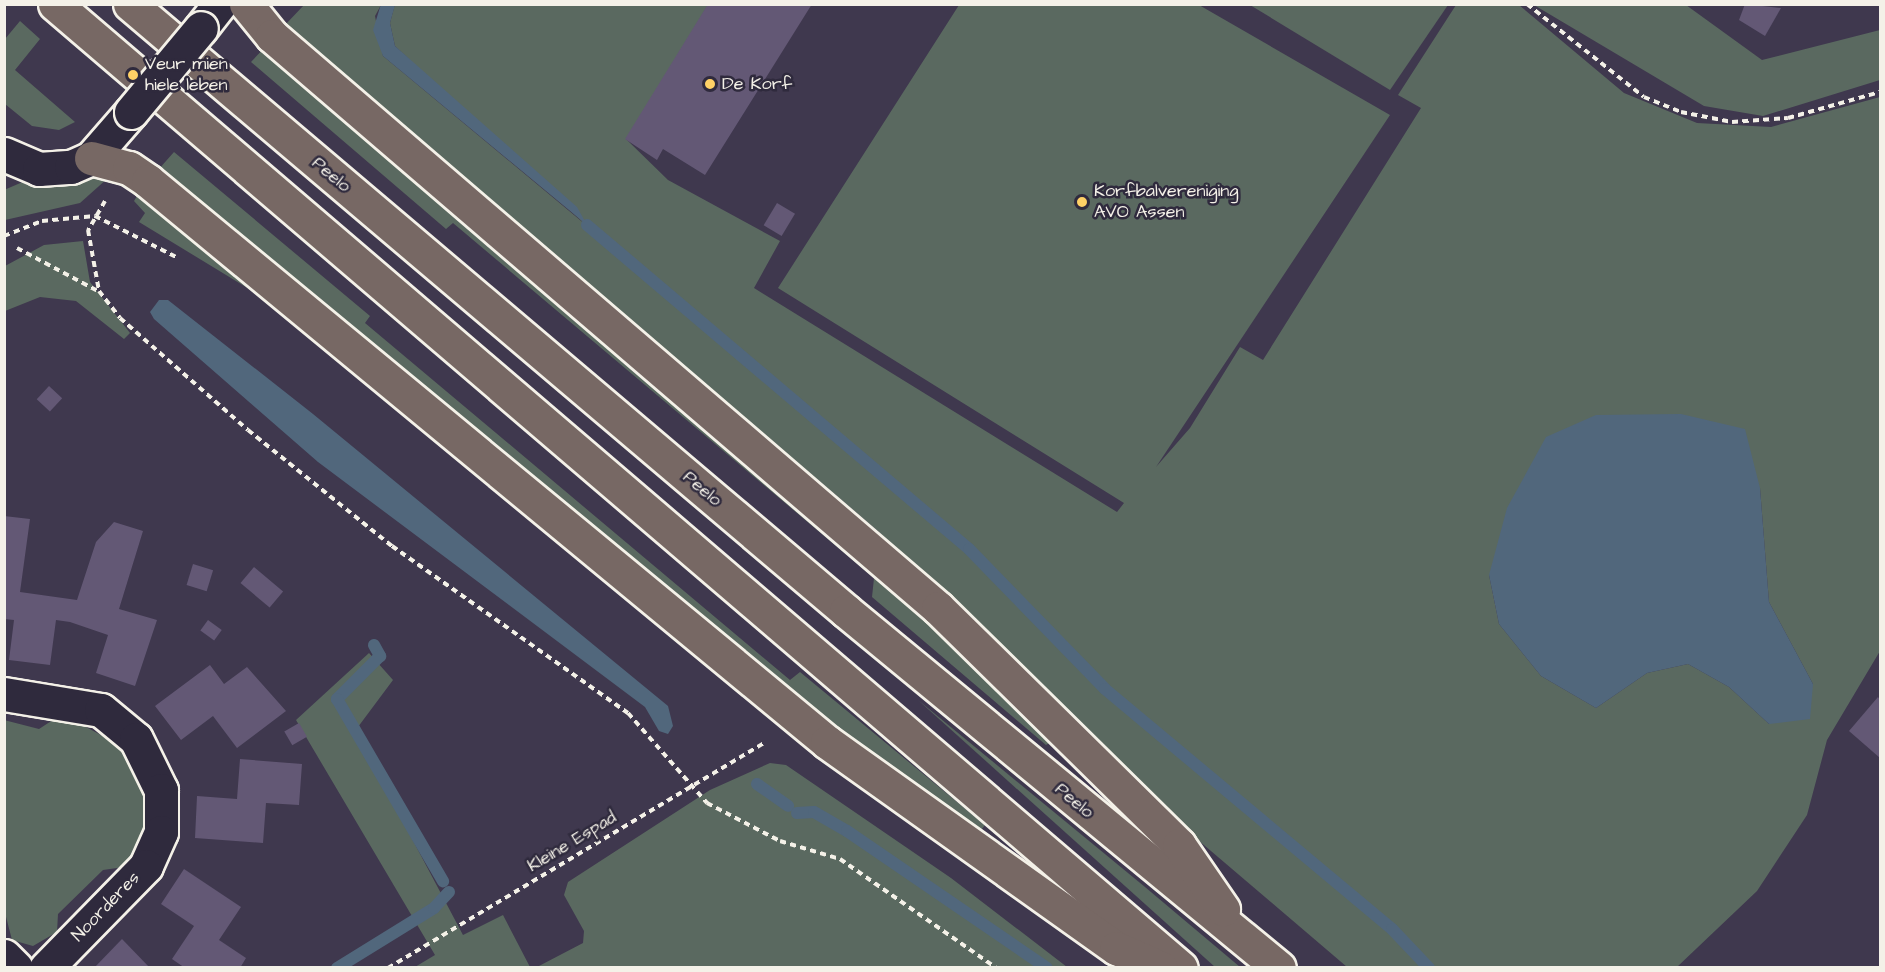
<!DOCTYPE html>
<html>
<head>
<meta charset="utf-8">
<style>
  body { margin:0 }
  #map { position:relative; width:1885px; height:972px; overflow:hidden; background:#3f384e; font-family:"Architects Daughter",sans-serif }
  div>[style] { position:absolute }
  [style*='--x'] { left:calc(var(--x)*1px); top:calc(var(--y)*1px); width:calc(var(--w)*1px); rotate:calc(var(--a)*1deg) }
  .green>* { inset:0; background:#5a6960 }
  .water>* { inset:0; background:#51677c }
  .stream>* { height:12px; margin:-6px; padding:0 6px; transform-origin:6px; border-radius:6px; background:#51677c }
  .building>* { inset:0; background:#635875; transform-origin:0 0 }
  .path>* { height:4px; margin-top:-2px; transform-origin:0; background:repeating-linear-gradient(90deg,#f4f1e8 0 6px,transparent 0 10.5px) }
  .roads { filter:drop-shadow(2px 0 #f4f1e8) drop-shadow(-2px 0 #f4f1e8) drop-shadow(0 2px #f4f1e8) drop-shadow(0 -2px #f4f1e8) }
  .minor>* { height:33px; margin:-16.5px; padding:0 16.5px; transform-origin:16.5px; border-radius:16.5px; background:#2f2a3d }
  .major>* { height:33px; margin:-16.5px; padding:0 16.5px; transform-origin:16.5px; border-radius:16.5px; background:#776864 }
  .bridges { filter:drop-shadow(2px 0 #f4f1e8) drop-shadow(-2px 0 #f4f1e8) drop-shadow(0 2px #f4f1e8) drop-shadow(0 -2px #f4f1e8) }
  .minor-bridge>* { height:33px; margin:-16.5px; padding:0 16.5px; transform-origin:16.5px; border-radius:16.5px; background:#2f2a3d }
  .dots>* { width:16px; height:16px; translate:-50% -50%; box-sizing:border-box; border:3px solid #2f2a3d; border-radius:50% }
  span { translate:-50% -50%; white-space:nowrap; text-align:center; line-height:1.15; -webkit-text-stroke:5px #2f2a3d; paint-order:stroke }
  .poi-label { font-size:18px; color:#f4f1e8 }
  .left { translate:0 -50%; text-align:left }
  .street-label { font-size:18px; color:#f4f1e8 }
  .frame { position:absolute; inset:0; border:6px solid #f4f1e8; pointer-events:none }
</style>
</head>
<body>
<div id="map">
  <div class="green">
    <div style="clip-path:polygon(evenodd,395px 4px,708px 5px,626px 139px,668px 180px,780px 241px,754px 288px,1117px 512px,1124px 503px,778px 288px,959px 5px,1199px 5px,1390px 115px,1156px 467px,1190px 428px,1240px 347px,1263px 360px,1421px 108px,1398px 95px,1456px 5px,1519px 5px,1624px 93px,1697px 123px,1771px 127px,1880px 97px,1880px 651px,1827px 740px,1807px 815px,1757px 891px,1677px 967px,1347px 967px,1191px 834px,879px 532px,285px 25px,304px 5px,381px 5px,375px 16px,383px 56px,586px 225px,395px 46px,390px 23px,395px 4px,1760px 488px,1769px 602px,1813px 684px,1769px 724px,1729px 687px,1688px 664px,1647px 673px,1596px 708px,1541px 676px,1499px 624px,1489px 575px,1760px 488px)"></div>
    <div style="clip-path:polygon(1250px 5px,1448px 5px,1390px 90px)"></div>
    <div style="clip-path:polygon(1534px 5px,1686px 5px,1762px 60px,1880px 30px,1880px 80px,1763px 116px,1704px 106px)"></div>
    <div style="clip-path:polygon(20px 21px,40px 39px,15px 70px,75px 122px,59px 130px,32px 126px,5px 104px,5px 39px)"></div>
    <div style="clip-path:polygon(266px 46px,902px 588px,1053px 741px,1046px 745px,872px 597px,874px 578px,453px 223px,446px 229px,251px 62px)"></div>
    <div style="clip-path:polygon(174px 152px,370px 316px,365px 323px,790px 680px,800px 672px,985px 825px,978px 834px,902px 784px,158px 170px)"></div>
    <div style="clip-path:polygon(81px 176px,108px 178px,80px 203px,5px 220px,4px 190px,25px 181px)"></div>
    <div style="clip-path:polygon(140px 191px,218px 253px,254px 292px,139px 222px,145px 213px,134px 201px)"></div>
    <div style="clip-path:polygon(83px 241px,90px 282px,130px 333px,124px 339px,76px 301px,40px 297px,5px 311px,5px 266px,44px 245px)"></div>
    <div style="clip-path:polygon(369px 653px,393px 680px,355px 731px,463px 935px,503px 915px,530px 967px,415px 967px,435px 955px,296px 720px)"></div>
    <div style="clip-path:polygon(918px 700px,1145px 887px,1240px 967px,1215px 967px)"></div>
    <div style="clip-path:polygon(62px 714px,123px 747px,144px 787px,146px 815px,144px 836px,124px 867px,103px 870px,58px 914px,57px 932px,33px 946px,12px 940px,5px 913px,4px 720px,39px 729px)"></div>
    <div style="clip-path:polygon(770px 763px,786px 765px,951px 878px,1067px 967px,537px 967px,583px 943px,584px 931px,564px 895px,568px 882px,710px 790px)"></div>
  </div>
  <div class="water">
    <div style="clip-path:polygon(381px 4px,395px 5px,390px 23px,395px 46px,577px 207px,587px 225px,383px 56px,373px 30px)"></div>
    <div style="clip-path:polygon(159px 300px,168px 300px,313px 414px,668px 706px,673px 726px,668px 734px,659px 731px,645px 707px,318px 462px,154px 319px,150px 312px)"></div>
    <div style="clip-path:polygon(1681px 414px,1745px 429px,1760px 488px,1769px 602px,1813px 684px,1810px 719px,1769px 724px,1729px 687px,1688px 664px,1647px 673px,1596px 708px,1541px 676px,1499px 624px,1489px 575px,1507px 508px,1546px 437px,1596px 415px)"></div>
  </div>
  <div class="stream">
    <div style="--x:587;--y:225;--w:501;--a:40.3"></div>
    <div style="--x:969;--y:549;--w:195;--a:45.8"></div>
    <div style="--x:1105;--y:689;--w:374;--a:39.9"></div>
    <div style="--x:1392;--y:929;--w:54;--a:46.5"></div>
    <div style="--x:374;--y:645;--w:13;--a:61"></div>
    <div style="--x:380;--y:656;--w:61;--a:135"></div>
    <div style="--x:337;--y:699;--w:211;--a:59.8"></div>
    <div style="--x:757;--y:784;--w:38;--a:35"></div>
    <div style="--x:797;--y:813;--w:17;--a:-3"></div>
    <div style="--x:814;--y:812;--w:38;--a:30"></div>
    <div style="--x:847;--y:831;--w:242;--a:34.4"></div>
    <div style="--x:337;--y:968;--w:114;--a:-31.7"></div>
    <div style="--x:434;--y:908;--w:22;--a:-47"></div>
  </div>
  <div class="building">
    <div style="clip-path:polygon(708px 4px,812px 4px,705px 175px,663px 149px,657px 160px,625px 139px)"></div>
    <div style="clip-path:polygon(1745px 4px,1781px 8px,1765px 36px,1739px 20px)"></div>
    <div style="left:777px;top:203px;width:21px;height:26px;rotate:31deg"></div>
    <div style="left:49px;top:386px;width:18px;height:18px;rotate:43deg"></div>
    <div style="clip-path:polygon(4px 516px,30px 519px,20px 592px,77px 600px,96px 542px,114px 522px,143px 531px,119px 609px,157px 620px,135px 686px,96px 673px,108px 635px,70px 622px,56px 620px,50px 665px,9px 660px,14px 620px,4px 619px)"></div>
    <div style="left:193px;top:564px;width:21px;height:22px;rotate:17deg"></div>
    <div style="left:254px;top:567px;width:38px;height:21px;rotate:40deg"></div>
    <div style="left:208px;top:620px;width:17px;height:13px;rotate:36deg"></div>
    <div style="clip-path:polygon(210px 665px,224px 684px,247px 667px,286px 711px,237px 748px,213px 716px,181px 740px,155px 706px)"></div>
    <div style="clip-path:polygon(1878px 697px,1880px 700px,1880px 758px,1849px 731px)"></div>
    <div style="left:299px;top:723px;width:16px;height:17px;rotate:60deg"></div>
    <div style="clip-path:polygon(240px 759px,302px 764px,299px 805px,266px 803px,263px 843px,195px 838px,197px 796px,237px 799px)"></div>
    <div style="clip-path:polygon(184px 869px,241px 907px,219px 940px,246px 958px,240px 968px,185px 968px,172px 959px,194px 926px,161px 904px)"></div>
    <div style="clip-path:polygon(122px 939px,150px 968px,94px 968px)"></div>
  </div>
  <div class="path">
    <div style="--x:1527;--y:4;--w:149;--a:38.5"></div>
    <div style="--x:1644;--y:97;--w:40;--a:22"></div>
    <div style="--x:1681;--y:112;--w:52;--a:11.1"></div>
    <div style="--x:1732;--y:122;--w:56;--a:-4.1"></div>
    <div style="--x:1788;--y:118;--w:96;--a:-15.8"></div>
    <div style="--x:105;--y:201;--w:34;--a:120"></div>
    <div style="--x:88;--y:230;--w:62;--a:79.8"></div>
    <div style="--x:99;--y:291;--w:34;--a:52"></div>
    <div style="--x:120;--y:318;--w:170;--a:41.2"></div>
    <div style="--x:248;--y:430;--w:185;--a:38.9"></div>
    <div style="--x:392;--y:546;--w:289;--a:35.3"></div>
    <div style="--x:628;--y:713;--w:120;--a:48.7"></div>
    <div style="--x:707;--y:803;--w:82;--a:27.5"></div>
    <div style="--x:780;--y:841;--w:63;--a:16.7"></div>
    <div style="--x:840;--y:859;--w:190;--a:34.9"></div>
    <div style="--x:4;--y:236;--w:41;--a:-21.5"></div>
    <div style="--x:42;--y:221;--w:53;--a:-5.4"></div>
    <div style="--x:95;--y:216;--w:93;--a:26.8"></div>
    <div style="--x:17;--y:248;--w:92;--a:28"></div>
    <div style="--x:388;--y:968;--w:440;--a:-30.9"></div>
  </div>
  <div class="roads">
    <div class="minor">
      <div style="--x:201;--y:28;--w:31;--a:-52"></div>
      <div style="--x:4;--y:154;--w:38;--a:23"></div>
      <div style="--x:39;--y:169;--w:32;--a:-4"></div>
      <div style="--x:71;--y:167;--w:22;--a:-24"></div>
      <div style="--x:91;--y:158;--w:61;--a:-49"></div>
      <div style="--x:4;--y:694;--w:98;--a:9.4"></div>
      <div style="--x:101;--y:710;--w:45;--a:39.6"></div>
      <div style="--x:136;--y:739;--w:57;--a:63.9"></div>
      <div style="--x:161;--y:790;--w:42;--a:90"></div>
      <div style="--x:161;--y:832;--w:37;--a:114"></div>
      <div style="--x:146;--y:866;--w:143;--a:134.4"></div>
      <div style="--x:4;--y:956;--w:17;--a:45"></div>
    </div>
    <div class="major">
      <div style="--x:55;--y:4;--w:1482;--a:40.57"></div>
      <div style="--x:130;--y:4;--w:939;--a:40.29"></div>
      <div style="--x:846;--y:611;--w:561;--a:39.5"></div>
      <div style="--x:246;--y:4;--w:41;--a:50.9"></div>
      <div style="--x:272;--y:36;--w:878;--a:40.66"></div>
      <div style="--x:938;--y:608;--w:338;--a:44.5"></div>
      <div style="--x:1179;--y:845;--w:78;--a:55.5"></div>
      <div style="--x:91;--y:158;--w:39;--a:15"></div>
      <div style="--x:129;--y:168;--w:23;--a:34"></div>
      <div style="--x:148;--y:181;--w:881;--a:39.56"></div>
      <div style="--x:827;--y:742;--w:355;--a:35.5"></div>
      <div style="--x:1116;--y:948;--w:49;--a:24"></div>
    </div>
  </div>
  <div class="bridges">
    <div class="minor-bridge">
      <div style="--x:131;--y:112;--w:109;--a:-50.2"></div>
    </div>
  </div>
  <div class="dots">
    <div style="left:133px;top:75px;background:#ffd166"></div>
    <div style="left:710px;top:84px;background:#ffd166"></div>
    <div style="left:1082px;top:202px;background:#ffd166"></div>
  </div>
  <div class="poi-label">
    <span class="left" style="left:145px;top:75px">Veur mien<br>hiele leben</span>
    <span class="left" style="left:722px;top:84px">De Korf</span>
    <span class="left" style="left:1094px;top:202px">Korfbalvereniging<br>AVO Assen</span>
  </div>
  <div class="street-label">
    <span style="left:331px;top:175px;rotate:40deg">Peelo</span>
    <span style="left:702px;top:489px;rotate:40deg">Peelo</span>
    <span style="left:1074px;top:801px;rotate:40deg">Peelo</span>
    <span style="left:572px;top:842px;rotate:-31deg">Kleine Espad</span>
    <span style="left:106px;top:907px;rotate:-46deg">Noorderes</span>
  </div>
  <div class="frame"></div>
</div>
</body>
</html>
